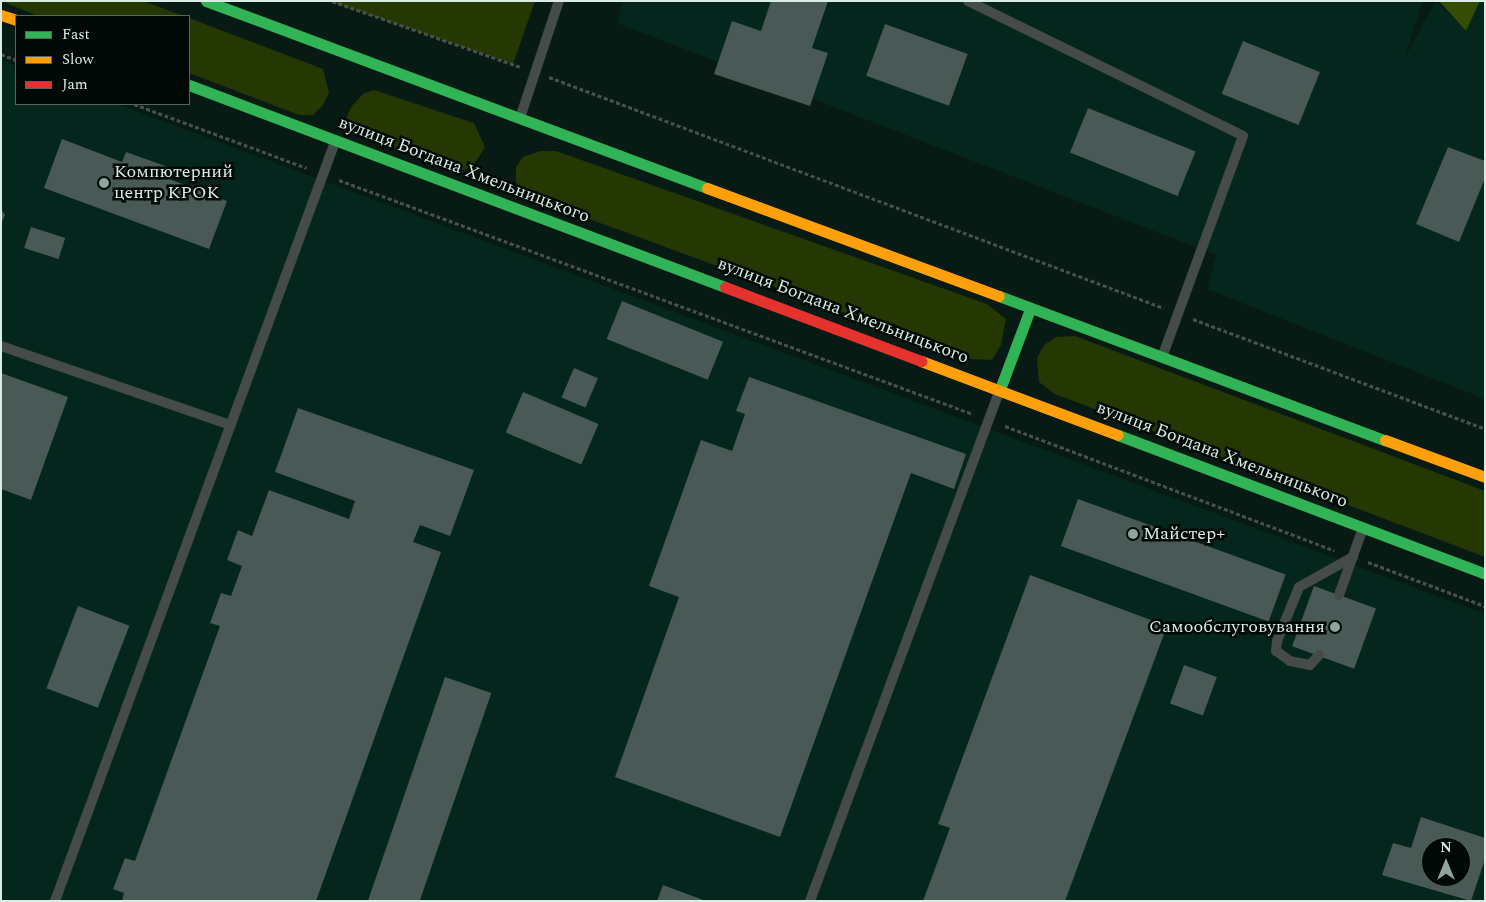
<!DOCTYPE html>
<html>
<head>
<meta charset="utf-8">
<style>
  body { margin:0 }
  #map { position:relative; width:1486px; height:902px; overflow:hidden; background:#081a14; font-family:Spectral,serif }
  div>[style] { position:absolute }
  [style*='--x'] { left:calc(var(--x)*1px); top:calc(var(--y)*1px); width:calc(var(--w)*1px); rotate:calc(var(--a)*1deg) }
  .built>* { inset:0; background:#05261c }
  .green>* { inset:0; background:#253703 }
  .forest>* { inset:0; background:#344c03 }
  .building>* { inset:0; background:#495956; transform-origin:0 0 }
  .path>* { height:3px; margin-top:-1.5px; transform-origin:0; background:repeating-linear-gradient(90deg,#48504c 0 4px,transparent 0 6.5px) }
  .lane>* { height:10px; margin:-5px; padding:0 5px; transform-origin:5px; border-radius:5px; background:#454c47 }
  .fast>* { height:11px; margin:-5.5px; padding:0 5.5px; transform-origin:5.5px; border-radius:5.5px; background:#30b455 }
  .slow>* { height:11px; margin:-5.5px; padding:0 5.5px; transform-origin:5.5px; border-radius:5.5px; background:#ff9f0a }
  .jam>* { height:11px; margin:-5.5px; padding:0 5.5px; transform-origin:5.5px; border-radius:5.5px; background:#e5322d }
  .dots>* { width:14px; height:14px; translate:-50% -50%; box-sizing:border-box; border:2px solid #000905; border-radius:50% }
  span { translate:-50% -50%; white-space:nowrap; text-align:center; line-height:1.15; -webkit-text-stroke:5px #000905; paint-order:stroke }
  .street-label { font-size:18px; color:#daede5 }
  .poi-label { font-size:18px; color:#daede5 }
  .left { translate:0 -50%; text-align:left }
  .right { translate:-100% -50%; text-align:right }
  .frame { position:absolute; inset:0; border:2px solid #daede5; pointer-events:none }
  .legend { position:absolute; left:15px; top:15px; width:175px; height:90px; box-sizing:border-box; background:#000905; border:1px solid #57645f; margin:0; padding:6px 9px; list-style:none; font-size:15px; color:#daede5 }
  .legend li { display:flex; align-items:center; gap:10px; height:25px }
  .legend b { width:25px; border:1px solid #57645f }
  .north { position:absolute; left:1421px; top:837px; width:50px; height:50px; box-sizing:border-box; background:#000905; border:1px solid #57645f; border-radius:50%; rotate:0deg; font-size:14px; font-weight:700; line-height:20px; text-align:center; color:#daede5 }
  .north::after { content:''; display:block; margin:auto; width:18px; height:22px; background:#90a39c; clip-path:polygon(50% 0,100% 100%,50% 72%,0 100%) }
</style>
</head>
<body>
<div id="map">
  <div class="built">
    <div style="clip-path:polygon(623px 1px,1423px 1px,1405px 57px,1436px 1px,1466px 31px,1480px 1px,1485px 1px,1485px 399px,1207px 289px,1216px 255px,617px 23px)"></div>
    <div style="clip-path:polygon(evenodd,1px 60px,16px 66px,16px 104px,117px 104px,1485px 614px,1485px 901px,1px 901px,1px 60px,1431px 847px,1461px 847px,1461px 877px,1431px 877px,1431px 847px)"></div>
  </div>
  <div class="green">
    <div style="clip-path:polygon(1px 1px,143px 1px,184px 16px,38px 16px)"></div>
    <div style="clip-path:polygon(329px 1px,535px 1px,513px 64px)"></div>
    <div style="clip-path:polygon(189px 18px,323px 69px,329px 93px,323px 105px,313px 115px,299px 115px,189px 73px)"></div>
    <div style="clip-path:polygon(374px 90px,474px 123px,485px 147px,472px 168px,455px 171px,351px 133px,346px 118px,352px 106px,363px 94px)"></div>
    <div style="clip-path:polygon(540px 151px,556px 151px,987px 304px,1006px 319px,1001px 345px,992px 360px,971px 359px,529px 197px,516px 182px,516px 167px,523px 157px)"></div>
    <div style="clip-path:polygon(1075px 336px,1485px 491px,1485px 557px,1055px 394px,1039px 382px,1037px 358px,1044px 345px,1056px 337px)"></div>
  </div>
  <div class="forest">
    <div style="clip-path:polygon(1439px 1px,1480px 1px,1466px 31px)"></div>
  </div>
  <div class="building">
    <div style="clip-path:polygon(771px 1px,828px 1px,812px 48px,828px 53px,810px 106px,714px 74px,732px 21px,761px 31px)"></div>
    <div style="left:885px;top:24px;width:88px;height:55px;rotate:20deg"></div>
    <div style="left:1243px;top:41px;width:83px;height:57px;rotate:22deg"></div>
    <div style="left:1088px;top:108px;width:116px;height:48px;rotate:22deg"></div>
    <div style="clip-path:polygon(62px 139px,122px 162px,126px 152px,168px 167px,164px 177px,227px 201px,209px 249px,44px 188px)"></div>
    <div style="clip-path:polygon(1448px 147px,1485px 161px,1485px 178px,1459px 242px,1416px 224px)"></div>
    <div style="clip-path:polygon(1px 209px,5px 215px,1px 224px)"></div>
    <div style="left:31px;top:227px;width:36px;height:22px;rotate:18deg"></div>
    <div style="left:622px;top:301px;width:109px;height:41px;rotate:22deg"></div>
    <div style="left:574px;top:368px;width:26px;height:32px;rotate:23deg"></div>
    <div style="clip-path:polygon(1px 373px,68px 397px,31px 500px,1px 489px)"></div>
    <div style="clip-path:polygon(749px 377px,966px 454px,954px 489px,911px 473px,780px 837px,615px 777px,679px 597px,649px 586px,701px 440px,732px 451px,745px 414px,736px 411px)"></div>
    <div style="left:523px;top:392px;width:82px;height:44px;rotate:23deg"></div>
    <div style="clip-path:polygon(298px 408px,474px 470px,450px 536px,420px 525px,413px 542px,441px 552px,316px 901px,122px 901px,124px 893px,113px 889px,125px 858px,135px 861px,220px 626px,210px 623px,221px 593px,231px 596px,242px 566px,227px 560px,238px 530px,252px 536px,269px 490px,349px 519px,355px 501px,275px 472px)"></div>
    <div style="left:1078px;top:499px;width:221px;height:50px;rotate:20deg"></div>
    <div style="clip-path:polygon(1030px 575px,1167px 626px,1065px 901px,923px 901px,950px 828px,938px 824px)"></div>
    <div style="left:1314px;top:586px;width:66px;height:64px;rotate:20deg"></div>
    <div style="left:78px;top:606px;width:55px;height:88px;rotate:21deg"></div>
    <div style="left:1184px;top:665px;width:35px;height:41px;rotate:20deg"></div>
    <div style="left:445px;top:677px;width:49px;height:238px;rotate:19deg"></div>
    <div style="clip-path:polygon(evenodd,1421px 817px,1485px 838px,1485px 859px,1471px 901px,1382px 875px,1393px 843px,1411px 848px,1421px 817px,1431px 847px,1461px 847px,1461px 877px,1431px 877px,1431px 847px)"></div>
    <div style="clip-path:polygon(663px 885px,706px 901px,657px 901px)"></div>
  </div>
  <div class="path">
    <div style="--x:332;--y:1;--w:199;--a:19.3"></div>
    <div style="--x:1;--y:54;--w:16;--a:22"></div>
    <div style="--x:549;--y:77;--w:657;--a:20.59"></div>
    <div style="--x:134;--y:104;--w:184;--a:20.3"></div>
    <div style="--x:339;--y:180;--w:676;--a:20.26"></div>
    <div style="--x:1193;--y:319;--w:312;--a:20.6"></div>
    <div style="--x:1005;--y:426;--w:352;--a:20.7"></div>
    <div style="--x:1368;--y:562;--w:125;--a:20.6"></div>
  </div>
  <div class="lane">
    <div style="--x:968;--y:1;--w:306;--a:26.1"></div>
    <div style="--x:1243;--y:136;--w:235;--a:110.1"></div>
    <div style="--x:520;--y:118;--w:123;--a:-71.6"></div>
    <div style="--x:1;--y:346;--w:243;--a:19"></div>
    <div style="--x:1339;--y:595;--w:71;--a:-70.3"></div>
    <div style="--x:1319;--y:655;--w:13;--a:132"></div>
    <div style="--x:1310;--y:665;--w:20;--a:-169"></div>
    <div style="--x:1290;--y:661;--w:17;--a:-144"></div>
    <div style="--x:1276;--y:651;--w:10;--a:-84"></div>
    <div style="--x:1277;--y:641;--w:58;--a:-67.8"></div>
    <div style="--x:1299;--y:587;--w:62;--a:-29.1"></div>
    <div style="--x:55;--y:901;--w:809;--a:-69.75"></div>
    <div style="--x:810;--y:901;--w:543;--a:-69.63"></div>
  </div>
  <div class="fast">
    <div style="--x:206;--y:1;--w:535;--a:20.47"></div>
    <div style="--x:189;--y:85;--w:573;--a:20.65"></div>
    <div style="--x:999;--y:296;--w:412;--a:20.5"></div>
    <div style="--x:1000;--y:389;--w:85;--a:-69.4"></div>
    <div style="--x:1118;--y:435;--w:392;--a:20.7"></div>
  </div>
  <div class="slow">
    <div style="--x:1;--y:15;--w:16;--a:18"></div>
    <div style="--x:707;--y:188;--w:311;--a:20.3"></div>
    <div style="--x:921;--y:361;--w:210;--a:20.6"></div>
    <div style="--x:1385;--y:440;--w:107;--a:20.3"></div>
  </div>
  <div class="jam">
    <div style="--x:725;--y:287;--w:210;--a:20.7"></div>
  </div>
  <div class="dots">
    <div style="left:104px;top:183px;background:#90a39c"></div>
    <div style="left:1133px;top:534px;background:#90a39c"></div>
    <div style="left:1335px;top:627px;background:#90a39c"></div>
  </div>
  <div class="street-label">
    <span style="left:464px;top:170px;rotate:21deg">вулиця Богдана Хмельницького</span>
    <span style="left:843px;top:311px;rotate:21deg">вулиця Богдана Хмельницького</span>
    <span style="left:1222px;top:455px;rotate:21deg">вулиця Богдана Хмельницького</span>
  </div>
  <div class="poi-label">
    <span class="left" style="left:114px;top:183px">Компютерний<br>центр КРОК</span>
    <span class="left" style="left:1143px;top:534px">Майстер+</span>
    <span class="right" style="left:1325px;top:627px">Самообслуговування</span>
  </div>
  <div class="frame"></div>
  <ul class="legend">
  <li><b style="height:6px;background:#30b455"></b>Fast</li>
  <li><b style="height:6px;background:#ff9f0a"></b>Slow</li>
  <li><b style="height:6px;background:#e5322d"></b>Jam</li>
  </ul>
  <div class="north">N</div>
</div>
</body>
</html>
